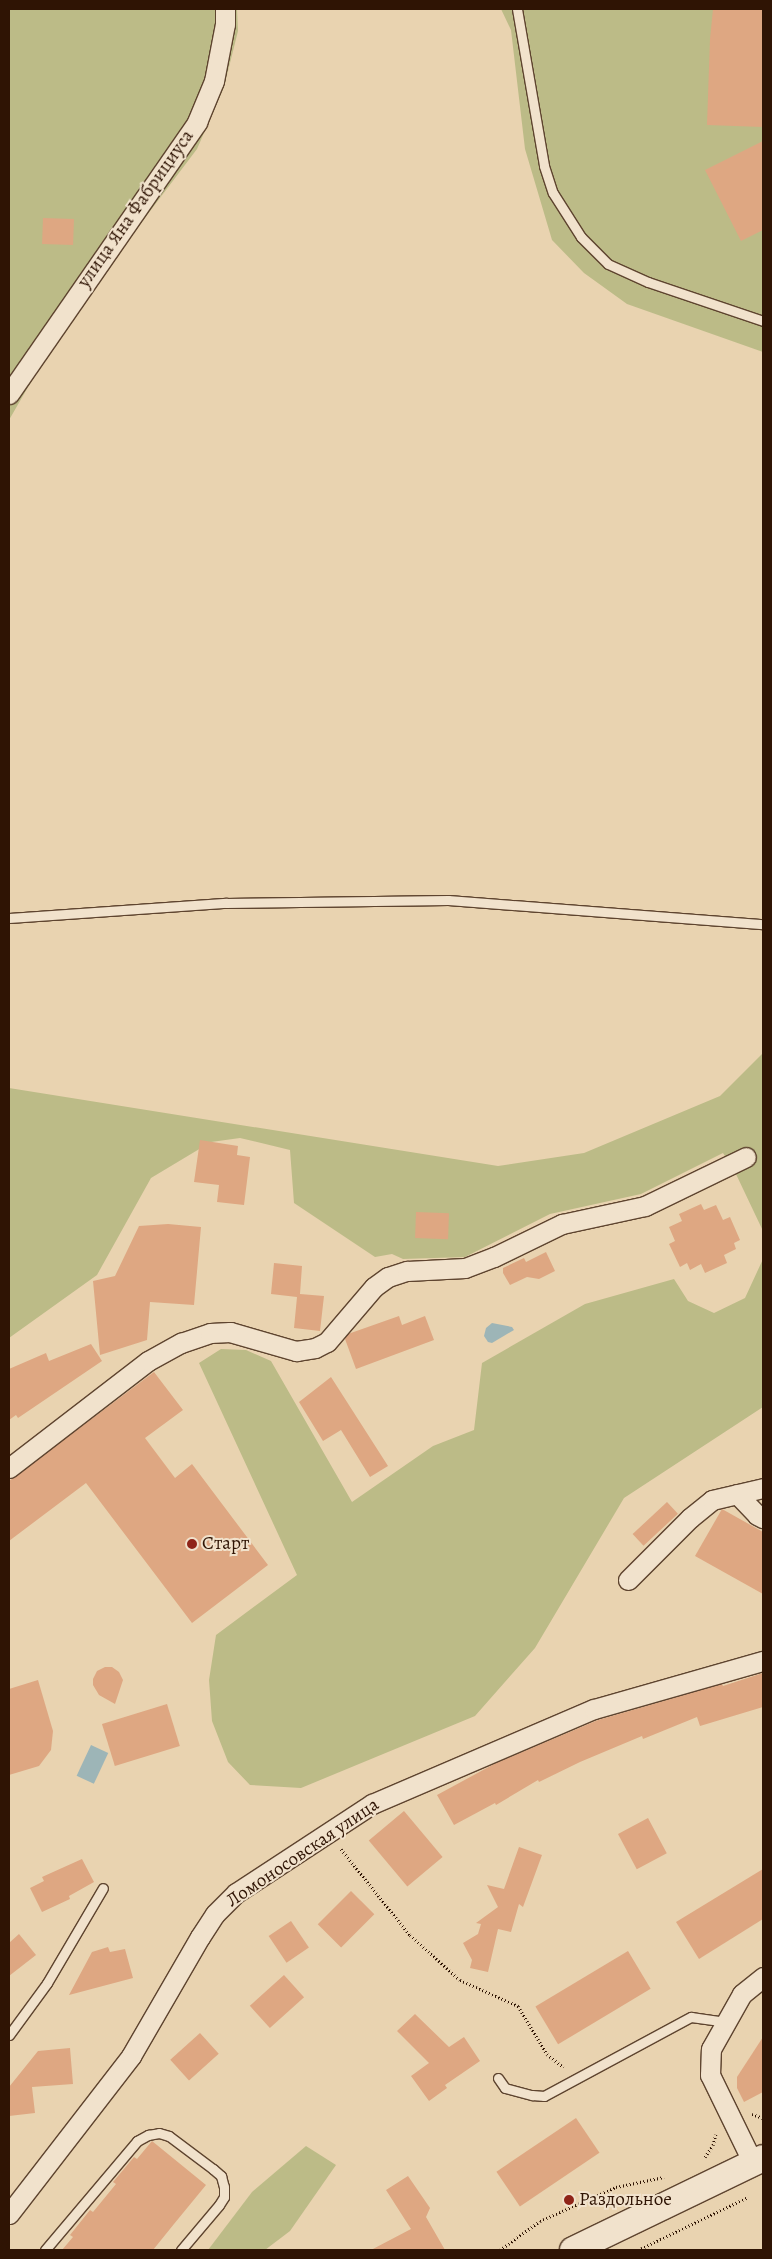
<!DOCTYPE html>
<html>
<head>
<meta charset="utf-8">
<style>
  body { margin:0 }
  #map { position:relative; width:772px; height:2259px; overflow:hidden; background:#e9d3b0; font-family:Alegreya,serif }
  div>[style] { position:absolute }
  [style*='--x'] { left:calc(var(--x)*1px); top:calc(var(--y)*1px); width:calc(var(--w)*1px); rotate:calc(var(--a)*1deg) }
  .green>* { inset:0; background:#bcbb87 }
  .water>* { inset:0; background:#9db5b7; transform-origin:0 0 }
  .building>* { inset:0; background:#dea782; transform-origin:0 0 }
  .path>* { height:3px; margin-top:-1.5px; transform-origin:0; background:repeating-linear-gradient(90deg,#2f1404 0 1px,transparent 0 3.5px) }
  .roads { filter:drop-shadow(1px 0 #5e442f) drop-shadow(-1px 0 #5e442f) drop-shadow(0 1px #5e442f) drop-shadow(0 -1px #5e442f) }
  .lane>* { height:9px; margin:-4.5px; padding:0 4.5px; transform-origin:4.5px; border-radius:4.5px; background:#f1e2cc }
  .street>* { height:19px; margin:-9.5px; padding:0 9.5px; transform-origin:9.5px; border-radius:9.5px; background:#f1e2cc }
  .secondary>* { height:26px; margin:-13px; padding:0 13px; transform-origin:13px; border-radius:13px; background:#f1e2cc }
  .dots>* { width:14px; height:14px; translate:-50% -50%; box-sizing:border-box; border:2px solid #f1e2cc; border-radius:50% }
  span { translate:-50% -50%; white-space:nowrap; text-align:center; line-height:1.15; -webkit-text-stroke:4px #f1e2cc; paint-order:stroke }
  .street-label { font-size:19px; color:#2f1404 }
  .poi-label { font-size:19px; color:#2f1404 }
  .left { translate:0 -50%; text-align:left }
  .frame { position:absolute; inset:0; border:10px solid #2f1404; pointer-events:none }
</style>
</head>
<body>
<div id="map">
  <div class="green">
    <div style="clip-path:polygon(9px 9px,237px 9px,238px 31px,224px 87px,197px 149px,64px 325px,9px 420px)"></div>
    <div style="clip-path:polygon(501px 9px,763px 9px,763px 352px,627px 304px,584px 273px,552px 240px,525px 149px,511px 30px)"></div>
    <div style="clip-path:polygon(763px 1053px,763px 1231px,735px 1172px,723px 1153px,641px 1194px,550px 1214px,465px 1257px,403px 1259px,392px 1254px,375px 1257px,294px 1203px,290px 1150px,240px 1138px,211px 1142px,151px 1178px,97px 1275px,9px 1338px,9px 1088px,498px 1166px,584px 1153px,720px 1096px)"></div>
    <div style="clip-path:polygon(763px 1259px,763px 1407px,624px 1498px,535px 1648px,475px 1716px,301px 1788px,250px 1785px,228px 1762px,212px 1721px,209px 1680px,216px 1635px,297px 1575px,199px 1363px,221px 1349px,246px 1350px,271px 1361px,352px 1502px,433px 1446px,474px 1430px,482px 1363px,585px 1304px,674px 1279px,688px 1301px,714px 1313px,745px 1298px)"></div>
    <div style="clip-path:polygon(306px 2146px,336px 2165px,290px 2231px,265px 2250px,208px 2250px,252px 2192px)"></div>
  </div>
  <div class="water">
    <div style="clip-path:polygon(492px 1323px,512px 1327px,514px 1330px,492px 1343px,488px 1342px,484px 1336px,486px 1328px)"></div>
    <div style="left:91px;top:1745px;width:19px;height:34px;rotate:25deg"></div>
  </div>
  <div class="building">
    <div style="clip-path:polygon(713px 9px,763px 9px,763px 127px,707px 125px,710px 39px)"></div>
    <div style="clip-path:polygon(763px 141px,763px 230px,741px 241px,705px 170px)"></div>
    <div style="left:43px;top:218px;width:31px;height:26px;rotate:2deg"></div>
    <div style="clip-path:polygon(200px 1140px,238px 1146px,237px 1155px,250px 1157px,244px 1205px,217px 1202px,219px 1185px,194px 1182px)"></div>
    <div style="clip-path:polygon(701px 1204px,704px 1210px,716px 1205px,723px 1220px,730px 1217px,740px 1240px,734px 1243px,736px 1249px,724px 1255px,727px 1263px,705px 1273px,701px 1264px,690px 1270px,687px 1263px,680px 1267px,669px 1244px,675px 1241px,669px 1227px,682px 1221px,679px 1214px)"></div>
    <div style="left:416px;top:1212px;width:33px;height:26px;rotate:2deg"></div>
    <div style="clip-path:polygon(168px 1224px,201px 1227px,194px 1305px,150px 1302px,147px 1340px,100px 1355px,93px 1281px,115px 1276px,139px 1226px)"></div>
    <div style="clip-path:polygon(546px 1252px,555px 1271px,539px 1279px,527px 1277px,510px 1285px,503px 1273px,503px 1268px,524px 1258px,526px 1262px)"></div>
    <div style="clip-path:polygon(274px 1263px,302px 1266px,300px 1294px,324px 1296px,320px 1331px,294px 1328px,297px 1297px,271px 1294px)"></div>
    <div style="clip-path:polygon(399px 1316px,402px 1325px,425px 1316px,434px 1340px,356px 1369px,345px 1339px,348px 1334px)"></div>
    <div style="clip-path:polygon(91px 1344px,102px 1361px,18px 1418px,16px 1415px,9px 1420px,9px 1369px,46px 1353px,49px 1361px)"></div>
    <div style="clip-path:polygon(154px 1372px,183px 1410px,145px 1438px,175px 1478px,192px 1464px,268px 1565px,192px 1623px,86px 1483px,9px 1541px,9px 1481px)"></div>
    <div style="clip-path:polygon(331px 1377px,388px 1466px,370px 1477px,341px 1430px,323px 1441px,299px 1402px)"></div>
    <div style="left:667px;top:1502px;width:16px;height:47px;rotate:47deg"></div>
    <div style="clip-path:polygon(722px 1509px,763px 1532px,763px 1594px,695px 1556px)"></div>
    <div style="clip-path:polygon(112px 1667px,119px 1672px,123px 1680px,115px 1704px,99px 1695px,93px 1685px,93px 1679px,97px 1671px,105px 1667px)"></div>
    <div style="clip-path:polygon(763px 1673px,763px 1707px,700px 1726px,697px 1717px,643px 1739px,642px 1736px,580px 1762px,539px 1782px,538px 1780px,496px 1805px,495px 1803px,454px 1825px,437px 1795px,496px 1763px,598px 1720px,722px 1684px,723px 1686px)"></div>
    <div style="clip-path:polygon(38px 1680px,53px 1731px,51px 1750px,39px 1766px,9px 1775px,9px 1689px)"></div>
    <div style="left:167px;top:1704px;width:44px;height:68px;rotate:73deg"></div>
    <div style="left:404px;top:1811px;width:60px;height:46px;rotate:50deg"></div>
    <div style="left:648px;top:1818px;width:40px;height:34px;rotate:62deg"></div>
    <div style="clip-path:polygon(519px 1847px,542px 1855px,523px 1907px,519px 1904px,511px 1932px,498px 1929px,488px 1972px,470px 1968px,472px 1960px,463px 1943px,478px 1934px,481px 1924px,476px 1923px,498px 1907px,487px 1885px,504px 1889px)"></div>
    <div style="clip-path:polygon(82px 1859px,94px 1882px,69px 1896px,70px 1899px,42px 1912px,30px 1888px,44px 1881px,42px 1877px)"></div>
    <div style="clip-path:polygon(763px 1869px,763px 1919px,699px 1959px,676px 1922px)"></div>
    <div style="left:351px;top:1891px;width:33px;height:47px;rotate:45deg"></div>
    <div style="left:291px;top:1921px;width:32px;height:27px;rotate:56deg"></div>
    <div style="clip-path:polygon(19px 1934px,36px 1955px,9px 1976px,9px 1943px)"></div>
    <div style="clip-path:polygon(108px 1947px,110px 1952px,125px 1949px,133px 1978px,69px 1995px,92px 1952px)"></div>
    <div style="left:628px;top:1951px;width:44px;height:108px;rotate:59deg"></div>
    <div style="left:284px;top:1975px;width:30px;height:46px;rotate:48deg"></div>
    <div style="clip-path:polygon(415px 2014px,449px 2047px,464px 2037px,480px 2061px,445px 2085px,447px 2088px,429px 2101px,411px 2076px,429px 2063px,397px 2031px)"></div>
    <div style="left:200px;top:2033px;width:28px;height:40px;rotate:48deg"></div>
    <div style="clip-path:polygon(763px 2037px,763px 2092px,744px 2102px,737px 2088px,737px 2077px)"></div>
    <div style="clip-path:polygon(70px 2048px,73px 2084px,32px 2087px,35px 2113px,9px 2116px,9px 2087px,38px 2051px)"></div>
    <div style="left:576px;top:2118px;width:42px;height:96px;rotate:56deg"></div>
    <div style="clip-path:polygon(152px 2141px,206px 2185px,174px 2224px,153px 2250px,62px 2250px,73px 2237px,70px 2235px,90px 2210px,93px 2212px,116px 2184px,113px 2182px,134px 2157px,137px 2159px)"></div>
    <div style="clip-path:polygon(408px 2176px,430px 2208px,426px 2217px,445px 2250px,371px 2250px,411px 2229px,386px 2190px)"></div>
  </div>
  <div class="path">
    <div style="--x:341;--y:1849;--w:110;--a:51.3"></div>
    <div style="--x:410;--y:1935;--w:67;--a:42"></div>
    <div style="--x:460;--y:1980;--w:64;--a:24.1"></div>
    <div style="--x:518;--y:2006;--w:56;--a:58.9"></div>
    <div style="--x:547;--y:2054;--w:21;--a:39"></div>
    <div style="--x:752;--y:2114;--w:12;--a:20"></div>
    <div style="--x:705;--y:2157;--w:14;--a:-56"></div>
    <div style="--x:713;--y:2145;--w:11;--a:-75"></div>
    <div style="--x:500;--y:2250;--w:49;--a:-35.9"></div>
    <div style="--x:540;--y:2221;--w:83;--a:-24.1"></div>
    <div style="--x:616;--y:2187;--w:49;--a:-11.8"></div>
    <div style="--x:638;--y:2250;--w:122;--a:-25.7"></div>
  </div>
  <div class="roads">
    <div class="lane">
      <div style="--x:517;--y:9;--w:159;--a:80.2"></div>
      <div style="--x:544;--y:166;--w:28;--a:72"></div>
      <div style="--x:553;--y:193;--w:52;--a:57.5"></div>
      <div style="--x:581;--y:237;--w:38;--a:45"></div>
      <div style="--x:608;--y:264;--w:44;--a:24.2"></div>
      <div style="--x:648;--y:282;--w:121;--a:18.7"></div>
      <div style="--x:9;--y:918;--w:218;--a:-4"></div>
      <div style="--x:226;--y:903;--w:222;--a:-0.8"></div>
      <div style="--x:448;--y:900;--w:316;--a:4.4"></div>
      <div style="--x:9;--y:2035;--w:64;--a:-53.8"></div>
      <div style="--x:47;--y:1983;--w:110;--a:-59.5"></div>
      <div style="--x:498;--y:2078;--w:12;--a:55"></div>
      <div style="--x:505;--y:2088;--w:28;--a:15"></div>
      <div style="--x:532;--y:2095;--w:12;--a:5"></div>
      <div style="--x:544;--y:2096;--w:167;--a:-28.3"></div>
      <div style="--x:691;--y:2017;--w:35;--a:8"></div>
      <div style="--x:45;--y:2250;--w:143;--a:-49.8"></div>
      <div style="--x:137;--y:2141;--w:13;--a:-29"></div>
      <div style="--x:148;--y:2135;--w:11;--a:-10"></div>
      <div style="--x:159;--y:2133;--w:10;--a:17"></div>
      <div style="--x:169;--y:2136;--w:55;--a:36.9"></div>
      <div style="--x:213;--y:2169;--w:11;--a:41"></div>
      <div style="--x:221;--y:2176;--w:11;--a:75"></div>
      <div style="--x:224;--y:2187;--w:10;--a:90"></div>
      <div style="--x:224;--y:2197;--w:9;--a:122"></div>
      <div style="--x:219;--y:2205;--w:59;--a:130.2"></div>
    </div>
    <div class="street">
      <div style="--x:9;--y:394;--w:331;--a:-55.3"></div>
      <div style="--x:197;--y:122;--w:44;--a:-67.5"></div>
      <div style="--x:214;--y:81;--w:58;--a:-79.1"></div>
      <div style="--x:225;--y:24;--w:15;--a:-90"></div>
      <div style="--x:9;--y:1468;--w:175;--a:-37.6"></div>
      <div style="--x:148;--y:1361;--w:38;--a:-29"></div>
      <div style="--x:181;--y:1343;--w:31;--a:-19"></div>
      <div style="--x:210;--y:1333;--w:20;--a:-3"></div>
      <div style="--x:230;--y:1332;--w:69;--a:16.1"></div>
      <div style="--x:296;--y:1351;--w:19;--a:-9"></div>
      <div style="--x:315;--y:1348;--w:13;--a:-27"></div>
      <div style="--x:327;--y:1342;--w:72;--a:-49.5"></div>
      <div style="--x:374;--y:1287;--w:17;--a:-36"></div>
      <div style="--x:388;--y:1277;--w:20;--a:-18"></div>
      <div style="--x:407;--y:1271;--w:58;--a:-3"></div>
      <div style="--x:465;--y:1268;--w:31;--a:-21"></div>
      <div style="--x:494;--y:1257;--w:76;--a:-25.9"></div>
      <div style="--x:562;--y:1224;--w:85;--a:-12.2"></div>
      <div style="--x:645;--y:1206;--w:112;--a:-25.9"></div>
      <div style="--x:737;--y:1494;--w:29;--a:46"></div>
      <div style="--x:757;--y:1515;--w:7;--a:27"></div>
      <div style="--x:628;--y:1580;--w:88;--a:-45"></div>
      <div style="--x:690;--y:1518;--w:28;--a:-39"></div>
      <div style="--x:712;--y:1500;--w:52;--a:-13.2"></div>
      <div style="--x:753;--y:2163;--w:98;--a:-116"></div>
      <div style="--x:710;--y:2075;--w:26;--a:-88"></div>
      <div style="--x:711;--y:2049;--w:63;--a:-60.6"></div>
      <div style="--x:742;--y:1994;--w:27;--a:-39"></div>
      <div style="--x:9;--y:2214;--w:200;--a:-52.3"></div>
      <div style="--x:131;--y:2056;--w:138;--a:-59.9"></div>
      <div style="--x:200;--y:1937;--w:27;--a:-57"></div>
      <div style="--x:215;--y:1914;--w:30;--a:-45"></div>
      <div style="--x:236;--y:1893;--w:163;--a:-33.2"></div>
      <div style="--x:372;--y:1804;--w:241;--a:-23.2"></div>
      <div style="--x:594;--y:1709;--w:176;--a:-15.9"></div>
    </div>
    <div class="secondary">
      <div style="--x:573;--y:2250;--w:211;--a:-25.8"></div>
    </div>
  </div>
  <div class="dots">
    <div style="left:192px;top:1544px;background:#8f2418"></div>
    <div style="left:569px;top:2200px;background:#8f2418"></div>
  </div>
  <div class="street-label">
    <span style="left:136px;top:209px;rotate:-55deg">улица Яна Фабрициуса</span>
    <span style="left:303px;top:1853px;rotate:-34deg">Ломоносовская улица</span>
  </div>
  <div class="poi-label">
    <span class="left" style="left:202px;top:1544px">Старт</span>
    <span class="left" style="left:579px;top:2200px">Раздольное</span>
  </div>
  <div class="frame"></div>
</div>
</body>
</html>
